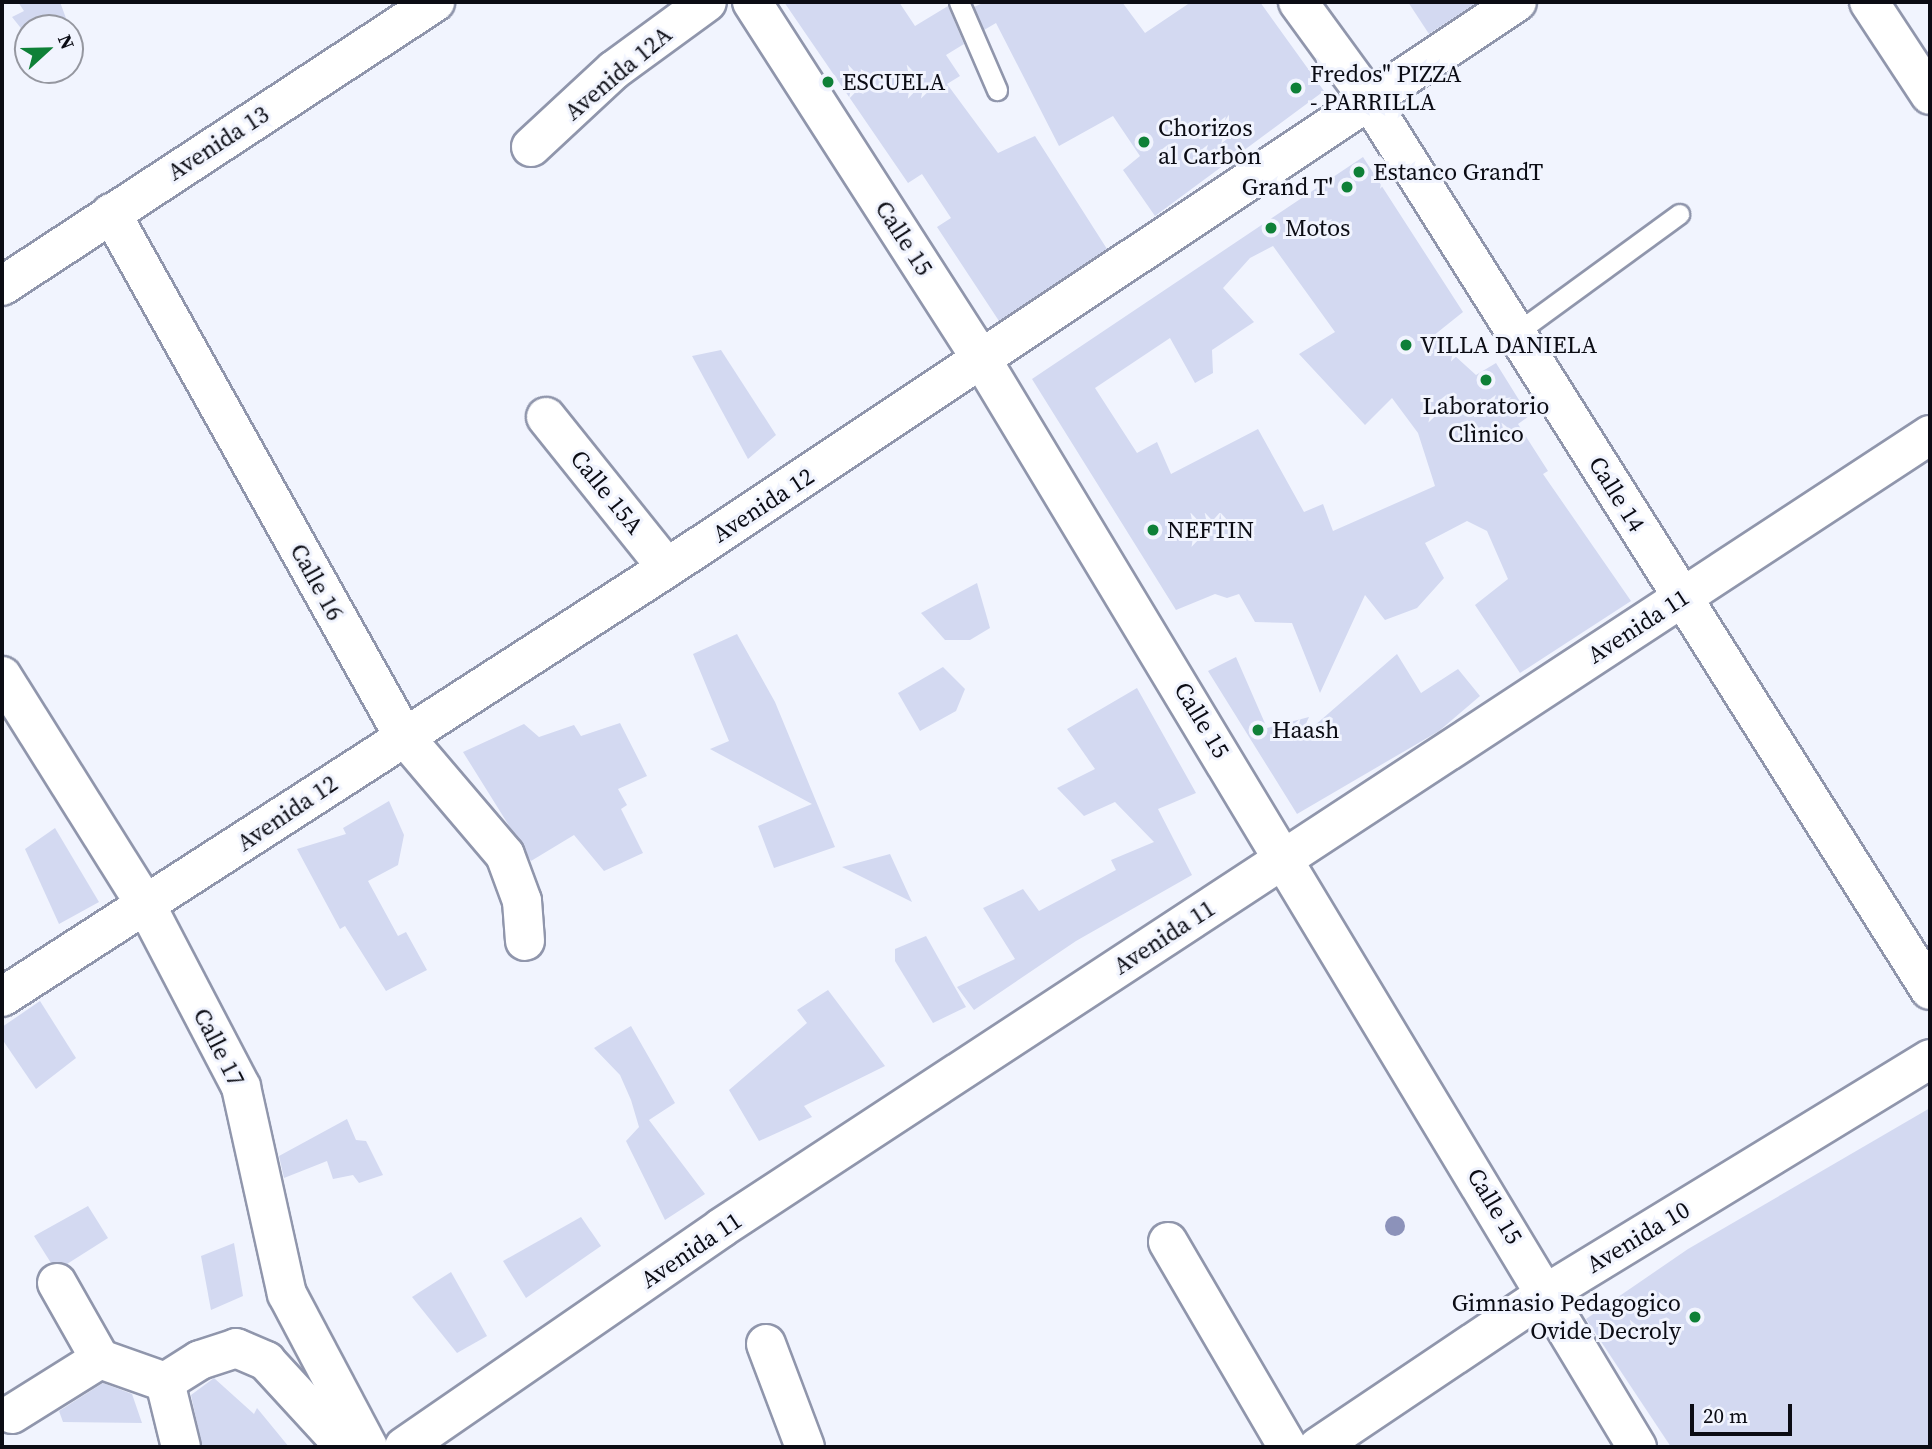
<!DOCTYPE html>
<html>
<head>
<meta charset="utf-8">
<style>
  body { margin:0 }
  #map { position:relative; width:1932px; height:1449px; overflow:hidden; background:#f1f4fe; font-family:"Source Serif 4",serif }
  div>[style] { position:absolute }
  [style*='--x'] { left:calc(var(--x)*1px); top:calc(var(--y)*1px); width:calc(var(--w)*1px); rotate:calc(var(--a)*1deg) }
  .building>* { inset:0; background:#d3d9f1 }
  .roads { filter:drop-shadow(2px 0 #9096ac) drop-shadow(-2px 0 #9096ac) drop-shadow(0 2px #9096ac) drop-shadow(0 -2px #9096ac) }
  .service>* { height:19px; margin:-9.5px; padding:0 9.5px; transform-origin:9.5px; border-radius:9.5px; background:#fff }
  .minor>* { height:38px; margin:-19px; padding:0 19px; transform-origin:19px; border-radius:19px; background:#fff }
  .trees>* { width:20px; height:20px; margin:-10px; border-radius:50%; background:#8c92ba }
  .dots>* { width:19px; height:19px; translate:-50% -50%; box-sizing:border-box; border:4px solid #f1f4fe; border-radius:50% }
  span { translate:-50% -50%; white-space:nowrap; text-align:center; line-height:1.15; -webkit-text-stroke:6px #f1f4fe; paint-order:stroke }
  .street-label { font-size:24px; color:#0b0c14 }
  .poi-label { font-size:24px; color:#0b0c14 }
  .left { translate:0 -50%; text-align:left }
  .right { translate:-100% -50%; text-align:right }
  .frame { position:absolute; inset:0; border:4px solid #0b0c14; pointer-events:none }
  .north { position:absolute; left:14px; top:14px; width:70px; height:70px; box-sizing:border-box; background:#f1f4fe; border:2px solid #9597a0; border-radius:50%; rotate:68deg; font-size:19px; font-weight:700; line-height:28px; text-align:center; color:#0b0c14 }
  .north::after { content:''; display:block; margin:auto; width:24px; height:32px; background:#0e8037; clip-path:polygon(50% 0,100% 100%,50% 72%,0 100%) }
  .scale { position:absolute; left:1690px; top:1404px; width:102px; height:32px; box-sizing:border-box; border:4px solid #0b0c14; border-top:0; padding-left:9px; font-size:21px; line-height:24px; white-space:nowrap; color:#0b0c14; -webkit-text-stroke:5px #f1f4fe; paint-order:stroke }
</style>
</head>
<body>
<div id="map">
  <div class="building">
    <div style="clip-path:polygon(18px 2px,60px 2px,67px 21px,53px 28px,28px 28px,28px 37px,12px 17px,24px 11px)"></div>
    <div style="clip-path:polygon(784px 2px,899px 2px,915px 26px,948px 6px,964px 44px,946px 55px,960px 76px,947px 84px,998px 153px,1035px 136px,1107px 249px,999px 321px,937px 227px,951px 218px,922px 174px,908px 183px)"></div>
    <div style="clip-path:polygon(985px 2px,1122px 2px,1145px 33px,1191px 2px,1260px 2px,1324px 91px,1155px 216px,1123px 170px,1140px 156px,1113px 116px,1059px 146px,996px 23px,984px 30px,974px 7px)"></div>
    <div style="clip-path:polygon(1408px 2px,1478px 2px,1429px 34px)"></div>
    <div style="clip-path:polygon(evenodd,1363px 157px,1463px 312px,1433px 336px,1476px 375px,1496px 363px,1529px 416px,1518px 424px,1548px 471px,1543px 474px,1631px 601px,1520px 673px,1475px 605px,1508px 579px,1487px 531px,1467px 521px,1425px 543px,1444px 578px,1417px 608px,1385px 620px,1365px 595px,1320px 693px,1292px 623px,1255px 622px,1239px 594px,1227px 598px,1215px 594px,1176px 610px,1032px 379px,1363px 157px,1273px 246px,1335px 332px,1299px 354px,1365px 425px,1392px 398px,1418px 433px,1435px 486px,1333px 531px,1323px 504px,1304px 512px,1258px 429px,1171px 474px,1157px 442px,1137px 453px,1095px 388px,1170px 338px,1195px 383px,1213px 373px,1212px 350px,1254px 322px,1223px 288px,1250px 258px,1273px 246px)"></div>
    <div style="clip-path:polygon(721px 350px,776px 435px,748px 459px,692px 356px)"></div>
    <div style="clip-path:polygon(977px 583px,990px 628px,970px 640px,945px 640px,921px 613px)"></div>
    <div style="clip-path:polygon(737px 634px,775px 702px,835px 847px,774px 868px,758px 826px,812px 804px,710px 749px,729px 741px,693px 654px)"></div>
    <div style="clip-path:polygon(1397px 654px,1421px 693px,1458px 669px,1480px 696px,1439px 731px,1297px 814px,1208px 671px,1236px 657px,1267px 728px,1309px 717px,1299px 739px)"></div>
    <div style="clip-path:polygon(943px 667px,965px 689px,956px 711px,920px 731px,898px 693px)"></div>
    <div style="clip-path:polygon(1137px 688px,1196px 793px,1158px 809px,1192px 875px,1076px 941px,974px 1010px,957px 987px,1015px 959px,983px 908px,1023px 889px,1039px 911px,1116px 870px,1111px 860px,1154px 842px,1115px 802px,1084px 816px,1057px 788px,1095px 769px,1067px 729px)"></div>
    <div style="clip-path:polygon(620px 723px,647px 776px,618px 789px,627px 805px,621px 809px,643px 853px,604px 871px,574px 835px,531px 861px,463px 752px,524px 724px,539px 737px,574px 725px,581px 736px)"></div>
    <div style="clip-path:polygon(389px 801px,404px 835px,398px 865px,368px 881px,398px 936px,406px 932px,427px 970px,386px 991px,345px 926px,340px 929px,297px 849px,346px 834px,343px 828px)"></div>
    <div style="clip-path:polygon(55px 828px,99px 902px,59px 924px,25px 849px)"></div>
    <div style="clip-path:polygon(890px 854px,912px 902px,842px 867px)"></div>
    <div style="clip-path:polygon(926px 936px,966px 1007px,933px 1023px,895px 961px,895px 949px)"></div>
    <div style="clip-path:polygon(828px 990px,885px 1066px,804px 1106px,812px 1117px,759px 1141px,729px 1090px,807px 1023px,797px 1010px)"></div>
    <div style="clip-path:polygon(40px 1001px,76px 1058px,36px 1089px,2px 1039px,2px 1027px)"></div>
    <div style="clip-path:polygon(631px 1026px,675px 1103px,649px 1120px,705px 1194px,665px 1220px,626px 1141px,639px 1127px,631px 1100px,620px 1075px,594px 1048px)"></div>
    <div style="clip-path:polygon(1930px 1108px,1930px 1447px,1671px 1447px,1586px 1319px,1688px 1249px)"></div>
    <div style="clip-path:polygon(347px 1119px,356px 1140px,366px 1141px,383px 1175px,359px 1183px,353px 1175px,333px 1179px,327px 1161px,284px 1178px,279px 1156px)"></div>
    <div style="clip-path:polygon(88px 1206px,108px 1238px,67px 1264px,51px 1263px,34px 1236px)"></div>
    <div style="clip-path:polygon(581px 1217px,601px 1246px,526px 1298px,503px 1261px)"></div>
    <div style="clip-path:polygon(234px 1243px,243px 1296px,211px 1310px,201px 1256px)"></div>
    <div style="clip-path:polygon(451px 1272px,487px 1336px,457px 1353px,412px 1297px)"></div>
    <div style="clip-path:polygon(214px 1378px,254px 1414px,257px 1408px,289px 1447px,202px 1447px,191px 1395px)"></div>
    <div style="clip-path:polygon(103px 1383px,132px 1394px,142px 1423px,63px 1422px,59px 1411px)"></div>
  </div>
  <div class="roads">
    <div class="service">
      <div style="--x:959;--y:2;--w:96;--a:66.6"></div>
      <div style="--x:1516;--y:333;--w:202;--a:-36.1"></div>
    </div>
    <div class="minor">
      <div style="--x:752;--y:2;--w:426;--a:57.3"></div>
      <div style="--x:982;--y:360;--w:1269;--a:58.93"></div>
      <div style="--x:1298;--y:2;--w:119;--a:53.9"></div>
      <div style="--x:1368;--y:98;--w:1054;--a:57.79"></div>
      <div style="--x:1869;--y:2;--w:111;--a:56.7"></div>
      <div style="--x:531;--y:147;--w:113;--a:-42.9"></div>
      <div style="--x:614;--y:70;--w:115;--a:-36.2"></div>
      <div style="--x:111;--y:213;--w:598;--a:60.78"></div>
      <div style="--x:403;--y:735;--w:157;--a:49.6"></div>
      <div style="--x:505;--y:855;--w:49;--a:69.7"></div>
      <div style="--x:522;--y:901;--w:40;--a:85.7"></div>
      <div style="--x:2;--y:286;--w:518;--a:-33.26"></div>
      <div style="--x:546;--y:417;--w:193;--a:51.3"></div>
      <div style="--x:2;--y:676;--w:273;--a:57.9"></div>
      <div style="--x:147;--y:907;--w:203;--a:62.4"></div>
      <div style="--x:241;--y:1087;--w:212;--a:77.5"></div>
      <div style="--x:287;--y:1294;--w:173;--a:62.1"></div>
      <div style="--x:2;--y:997;--w:791;--a:-32.83"></div>
      <div style="--x:667;--y:568;--w:1021;--a:-33.66"></div>
      <div style="--x:1168;--y:1242;--w:238;--a:59.7"></div>
      <div style="--x:57;--y:1283;--w:87;--a:60.5"></div>
      <div style="--x:100;--y:1359;--w:69;--a:19.5"></div>
      <div style="--x:766;--y:1344;--w:110;--a:69.3"></div>
      <div style="--x:165;--y:1382;--w:41;--a:-32.2"></div>
      <div style="--x:200;--y:1360;--w:38;--a:-18"></div>
      <div style="--x:236;--y:1348;--w:33;--a:23"></div>
      <div style="--x:266;--y:1361;--w:117;--a:47.4"></div>
      <div style="--x:165;--y:1382;--w:67;--a:76.2"></div>
      <div style="--x:12;--y:1414;--w:104;--a:-32"></div>
      <div style="--x:404;--y:1447;--w:385;--a:-34.6"></div>
      <div style="--x:721;--y:1228;--w:1446;--a:-33.26"></div>
      <div style="--x:1318;--y:1447;--w:276;--a:-33.9"></div>
      <div style="--x:1547;--y:1293;--w:449;--a:-31.4"></div>
    </div>
  </div>
  <div class="trees">
    <div style="left:1395px;top:1226px"></div>
  </div>
  <div class="dots">
    <div style="left:828px;top:82px;background:#0e8037"></div>
    <div style="left:1296px;top:88px;background:#0e8037"></div>
    <div style="left:1144px;top:142px;background:#0e8037"></div>
    <div style="left:1359px;top:172px;background:#0e8037"></div>
    <div style="left:1347px;top:187px;background:#0e8037"></div>
    <div style="left:1271px;top:228px;background:#0e8037"></div>
    <div style="left:1406px;top:345px;background:#0e8037"></div>
    <div style="left:1486px;top:380px;background:#0e8037"></div>
    <div style="left:1153px;top:530px;background:#0e8037"></div>
    <div style="left:1258px;top:730px;background:#0e8037"></div>
    <div style="left:1695px;top:1317px;background:#0e8037"></div>
  </div>
  <div class="street-label">
    <span style="left:618px;top:73px;rotate:-40deg">Avenida 12A</span>
    <span style="left:218px;top:143px;rotate:-33deg">Avenida 13</span>
    <span style="left:904px;top:238px;rotate:57deg">Calle 15</span>
    <span style="left:607px;top:492px;rotate:51deg">Calle 15A</span>
    <span style="left:1617px;top:494px;rotate:58deg">Calle 14</span>
    <span style="left:763px;top:505px;rotate:-33deg">Avenida 12</span>
    <span style="left:317px;top:582px;rotate:61deg">Calle 16</span>
    <span style="left:1638px;top:626px;rotate:-33deg">Avenida 11</span>
    <span style="left:1202px;top:720px;rotate:59deg">Calle 15</span>
    <span style="left:287px;top:813px;rotate:-34deg">Avenida 12</span>
    <span style="left:1164px;top:937px;rotate:-33deg">Avenida 11</span>
    <span style="left:219px;top:1047px;rotate:63deg">Calle 17</span>
    <span style="left:1495px;top:1206px;rotate:59deg">Calle 15</span>
    <span style="left:1638px;top:1237px;rotate:-31deg">Avenida 10</span>
    <span style="left:691px;top:1250px;rotate:-34deg">Avenida 11</span>
  </div>
  <div class="poi-label">
    <span class="left" style="left:1310px;top:88px">Fredos" PIZZA<br>- PARRILLA</span>
    <span class="left" style="left:842px;top:82px">ESCUELA</span>
    <span class="left" style="left:1158px;top:142px">Chorizos<br>al Carbòn</span>
    <span class="left" style="left:1373px;top:172px">Estanco GrandT</span>
    <span class="right" style="left:1333px;top:187px">Grand T'</span>
    <span class="left" style="left:1285px;top:228px">Motos</span>
    <span class="left" style="left:1420px;top:345px">VILLA DANIELA</span>
    <span style="left:1486px;top:420px">Laboratorio<br>Clìnico</span>
    <span class="left" style="left:1167px;top:530px">NEFTIN</span>
    <span class="left" style="left:1272px;top:730px">Haash</span>
    <span class="right" style="left:1681px;top:1317px">Gimnasio Pedagogico<br>Ovide Decroly</span>
  </div>
  <div class="frame"></div>
  <div class="north">N</div>
  <div class="scale">20 m</div>
</div>
</body>
</html>
